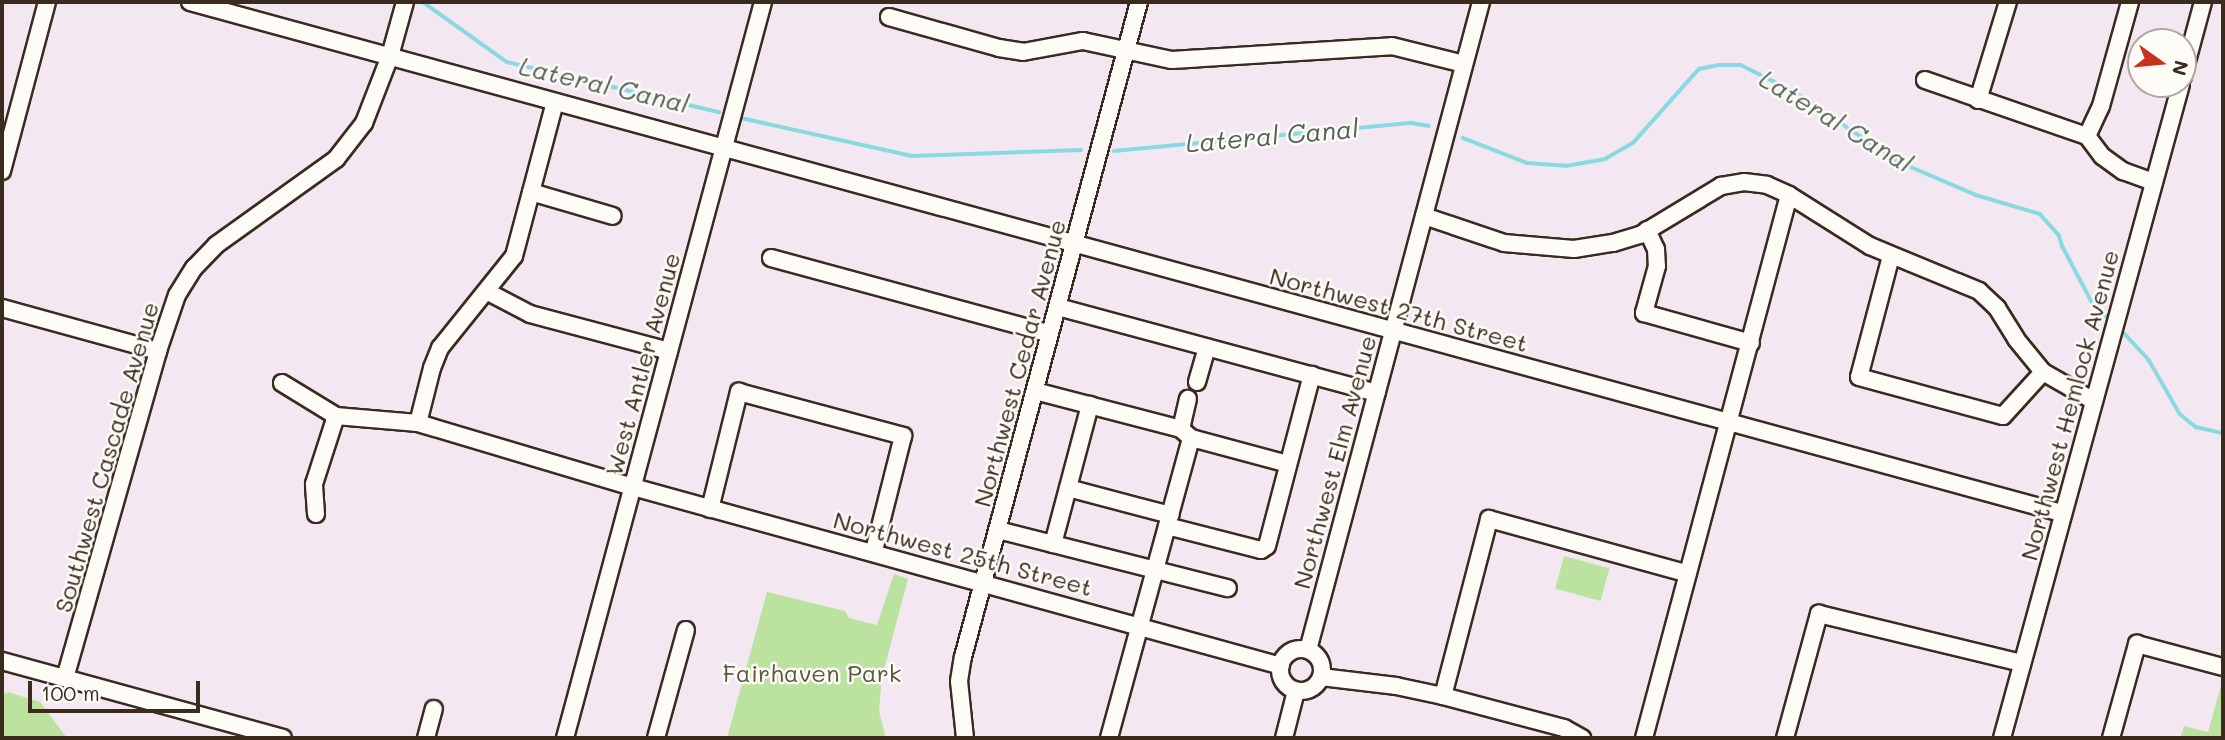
<!DOCTYPE html>
<html>
<head>
<meta charset="utf-8">
<style>
  body { margin:0 }
  #map { position:relative; width:2225px; height:740px; overflow:hidden; background:#f3e8f1; font-family:Mali,sans-serif }
  div>[style] { position:absolute }
  [style*='--x'] { left:calc(var(--x)*1px); top:calc(var(--y)*1px); width:calc(var(--w)*1px); rotate:calc(var(--a)*1deg) }
  .green>* { inset:0; background:#bbe39f; transform-origin:0 0 }
  .stream>* { height:3.5px; margin:-1.75px; padding:0 1.75px; transform-origin:1.75px; border-radius:1.75px; background:#89dae0 }
  .roads { filter:drop-shadow(2px 0 #3b2a1e) drop-shadow(-2px 0 #3b2a1e) drop-shadow(0 2px #3b2a1e) drop-shadow(0 -2px #3b2a1e) }
  .minor>* { height:16px; margin:-8px; padding:0 8px; transform-origin:8px; border-radius:8px; background:#fdfcf7 }
  .minor>.ring { margin:-8px; padding:0; box-sizing:content-box; background:none; border:16px solid #fdfcf7; border-radius:50% }
  span { translate:-50% -50%; white-space:nowrap; text-align:center; line-height:1.15; -webkit-text-stroke:5px #fdfcf7; paint-order:stroke }
  .street-label { font-size:24px; color:#3b2a1e }
  .park-label { font-size:24px; color:#5b583e }
  .water-label { font-size:26px; color:#525f58; font-style:italic }
  .frame { position:absolute; inset:0; border:4px solid #3b2a1e; pointer-events:none }
  .north { position:absolute; left:2127px; top:28px; width:70px; height:70px; box-sizing:border-box; background:#fdfcf7; border:2px solid #afa8a0; border-radius:50%; rotate:105deg; font-size:19px; font-weight:700; line-height:28px; text-align:center; color:#3b2a1e }
  .north::after { content:''; display:block; margin:auto; width:24px; height:32px; background:#c8321e; clip-path:polygon(50% 0,100% 100%,50% 72%,0 100%) }
  .scale { position:absolute; left:28px; top:681px; width:172px; height:32px; box-sizing:border-box; border:4px solid #3b2a1e; border-top:0; padding-left:9px; font-size:21px; line-height:24px; white-space:nowrap; color:#3b2a1e; -webkit-text-stroke:5px #fdfcf7; paint-order:stroke }
</style>
</head>
<body>
<div id="map">
  <div class="green">
    <div style="left:1564px;top:556px;width:47px;height:34px;rotate:15deg"></div>
    <div style="clip-path:polygon(894px 574px,908px 579px,882px 677px,879px 711px,886px 738px,727px 738px,767px 592px,845px 611px,849px 618px,877px 625px)"></div>
    <div style="clip-path:polygon(2222px 682px,2222px 738px,2180px 738px,2184px 726px,2208px 732px)"></div>
    <div style="clip-path:polygon(8px 692px,40px 702px,67px 738px,2px 738px,2px 695px)"></div>
  </div>
  <div class="stream">
    <div style="--x:423;--y:2;--w:103;--a:35.5"></div>
    <div style="--x:507;--y:62;--w:218;--a:13.3"></div>
    <div style="--x:741;--y:118;--w:175;--a:12.5"></div>
    <div style="--x:912;--y:156;--w:169;--a:-2"></div>
    <div style="--x:1463;--y:138;--w:69;--a:21.3"></div>
    <div style="--x:1527;--y:163;--w:39;--a:4"></div>
    <div style="--x:1566;--y:166;--w:40;--a:-10"></div>
    <div style="--x:1605;--y:159;--w:32;--a:-30"></div>
    <div style="--x:1633;--y:143;--w:99;--a:-48.3"></div>
    <div style="--x:1699;--y:69;--w:20;--a:-11"></div>
    <div style="--x:1719;--y:65;--w:22;--a:0"></div>
    <div style="--x:1741;--y:65;--w:58;--a:26.6"></div>
    <div style="--x:1793;--y:91;--w:125;--a:33.9"></div>
    <div style="--x:1897;--y:161;--w:86;--a:23.3"></div>
    <div style="--x:1976;--y:195;--w:67;--a:16.5"></div>
    <div style="--x:2040;--y:214;--w:28;--a:48"></div>
    <div style="--x:2059;--y:235;--w:13;--a:72"></div>
    <div style="--x:2063;--y:247;--w:62;--a:62.2"></div>
    <div style="--x:2092;--y:302;--w:20;--a:45"></div>
    <div style="--x:1114;--y:151;--w:299;--a:-5.4"></div>
    <div style="--x:1412;--y:123;--w:17;--a:10"></div>
    <div style="--x:2124;--y:333;--w:37;--a:47"></div>
    <div style="--x:2149;--y:360;--w:62;--a:60.1"></div>
    <div style="--x:2180;--y:414;--w:21;--a:39"></div>
    <div style="--x:2196;--y:427;--w:28;--a:13"></div>
  </div>
  <div class="roads">
    <div class="minor">
      <div style="--x:190;--y:2;--w:1940;--a:15.27"></div>
      <div style="--x:889;--y:17;--w:114;--a:15.7"></div>
      <div style="--x:999;--y:48;--w:24;--a:9"></div>
      <div style="--x:1023;--y:52;--w:61;--a:-10.4"></div>
      <div style="--x:1083;--y:41;--w:91;--a:12.1"></div>
      <div style="--x:1172;--y:60;--w:220;--a:-3.6"></div>
      <div style="--x:1392;--y:46;--w:74;--a:14"></div>
      <div style="--x:2183;--y:76;--w:77;--a:-74.9"></div>
      <div style="--x:1925;--y:80;--w:171;--a:19.1"></div>
      <div style="--x:2087;--y:136;--w:25;--a:53"></div>
      <div style="--x:2102;--y:156;--w:26;--a:36"></div>
      <div style="--x:2123;--y:171;--w:33;--a:20"></div>
      <div style="--x:1978;--y:100;--w:102;--a:-73"></div>
      <div style="--x:2087;--y:136;--w:33;--a:-65"></div>
      <div style="--x:2101;--y:106;--w:108;--a:-74.4"></div>
      <div style="--x:2;--y:171;--w:175;--a:-75.1"></div>
      <div style="--x:531;--y:192;--w:85;--a:16.3"></div>
      <div style="--x:1424;--y:216;--w:84;--a:18.6"></div>
      <div style="--x:1504;--y:243;--w:70;--a:4.9"></div>
      <div style="--x:1574;--y:249;--w:39;--a:-9"></div>
      <div style="--x:1613;--y:243;--w:28;--a:-17"></div>
      <div style="--x:1640;--y:235;--w:95;--a:-31.2"></div>
      <div style="--x:1721;--y:186;--w:23;--a:-10"></div>
      <div style="--x:1744;--y:182;--w:23;--a:7"></div>
      <div style="--x:1767;--y:185;--w:24;--a:24"></div>
      <div style="--x:1789;--y:195;--w:96;--a:32.2"></div>
      <div style="--x:1870;--y:246;--w:118;--a:22.4"></div>
      <div style="--x:1979;--y:291;--w:25;--a:43"></div>
      <div style="--x:1997;--y:308;--w:36;--a:58"></div>
      <div style="--x:2016;--y:339;--w:43;--a:50.7"></div>
      <div style="--x:2043;--y:372;--w:56;--a:29.7"></div>
      <div style="--x:1647;--y:230;--w:21;--a:65"></div>
      <div style="--x:1656;--y:249;--w:17;--a:87"></div>
      <div style="--x:1657;--y:266;--w:49;--a:105.5"></div>
      <div style="--x:1644;--y:313;--w:111;--a:15.7"></div>
      <div style="--x:1891;--y:256;--w:125;--a:104.8"></div>
      <div style="--x:1859;--y:377;--w:149;--a:15.2"></div>
      <div style="--x:2003;--y:416;--w:59;--a:-47.7"></div>
      <div style="--x:771;--y:258;--w:289;--a:15.2"></div>
      <div style="--x:488;--y:292;--w:47;--a:27.6"></div>
      <div style="--x:530;--y:314;--w:144;--a:14.9"></div>
      <div style="--x:1058;--y:307;--w:330;--a:15.1"></div>
      <div style="--x:2;--y:308;--w:162;--a:15.4"></div>
      <div style="--x:1197;--y:382;--w:36;--a:-74"></div>
      <div style="--x:282;--y:383;--w:63;--a:31.4"></div>
      <div style="--x:336;--y:416;--w:82;--a:4.9"></div>
      <div style="--x:418;--y:423;--w:224;--a:16.6"></div>
      <div style="--x:633;--y:487;--w:672;--a:15.44"></div>
      <div style="--x:1035;--y:391;--w:151;--a:14.6"></div>
      <div style="--x:1181;--y:429;--w:13;--a:42"></div>
      <div style="--x:1191;--y:438;--w:100;--a:15"></div>
      <div style="--x:418;--y:423;--w:57;--a:-75.7"></div>
      <div style="--x:432;--y:368;--w:22;--a:-68"></div>
      <div style="--x:440;--y:348;--w:118;--a:-51.2"></div>
      <div style="--x:514;--y:256;--w:159;--a:-75.1"></div>
      <div style="--x:1181;--y:429;--w:31;--a:-77"></div>
      <div style="--x:1068;--y:488;--w:106;--a:14.8"></div>
      <div style="--x:710;--y:509;--w:121;--a:-76.1"></div>
      <div style="--x:739;--y:392;--w:170;--a:15"></div>
      <div style="--x:903;--y:436;--w:119;--a:104.2"></div>
      <div style="--x:316;--y:514;--w:30;--a:-94"></div>
      <div style="--x:314;--y:484;--w:71;--a:-72.1"></div>
      <div style="--x:1167;--y:526;--w:97;--a:14.3"></div>
      <div style="--x:1261;--y:550;--w:7;--a:-34"></div>
      <div style="--x:1267;--y:546;--w:177;--a:-75.3"></div>
      <div style="--x:998;--y:530;--w:237;--a:14.2"></div>
      <div style="--x:1053;--y:544;--w:144;--a:-75.1"></div>
      <div class="ring" style="left:1280px;top:649px;width:26px;height:26px"></div>
      <div style="--x:1308;--y:650;--w:671;--a:-75.05"></div>
      <div style="--x:2;--y:661;--w:291;--a:15.3"></div>
      <div style="--x:1321;--y:677;--w:76;--a:6.8"></div>
      <div style="--x:1396;--y:686;--w:48;--a:12"></div>
      <div style="--x:1443;--y:696;--w:125;--a:14.8"></div>
      <div style="--x:1564;--y:728;--w:21;--a:29"></div>
      <div style="--x:65;--y:678;--w:340;--a:-74.1"></div>
      <div style="--x:158;--y:351;--w:59;--a:-71.3"></div>
      <div style="--x:177;--y:295;--w:32;--a:-58"></div>
      <div style="--x:194;--y:268;--w:32;--a:-46"></div>
      <div style="--x:216;--y:245;--w:148;--a:-35.6"></div>
      <div style="--x:336;--y:159;--w:46;--a:-52.1"></div>
      <div style="--x:364;--y:123;--w:72;--a:-68.8"></div>
      <div style="--x:390;--y:56;--w:56;--a:-74.5"></div>
      <div style="--x:1443;--y:696;--w:183;--a:-75.4"></div>
      <div style="--x:1489;--y:519;--w:206;--a:15.4"></div>
      <div style="--x:426;--y:738;--w:30;--a:-75"></div>
      <div style="--x:565;--y:738;--w:762;--a:-74.94"></div>
      <div style="--x:656;--y:738;--w:112;--a:-74.5"></div>
      <div style="--x:965;--y:738;--w:57;--a:-96"></div>
      <div style="--x:959;--y:681;--w:24;--a:-81"></div>
      <div style="--x:963;--y:657;--w:678;--a:-74.96"></div>
      <div style="--x:1109;--y:738;--w:311;--a:-74.7"></div>
      <div style="--x:1284;--y:738;--w:49;--a:-75.7"></div>
      <div style="--x:1644;--y:738;--w:562;--a:-75.05"></div>
      <div style="--x:1785;--y:738;--w:129;--a:-74.7"></div>
      <div style="--x:1819;--y:614;--w:209;--a:13.6"></div>
      <div style="--x:2002;--y:738;--w:678;--a:-74.69"></div>
      <div style="--x:2111;--y:738;--w:98;--a:-74.5"></div>
      <div style="--x:2137;--y:644;--w:89;--a:15"></div>
    </div>
  </div>
  <div class="street-label">
    <span style="left:1399px;top:309px;rotate:15deg">Northwest 27th Street</span>
    <span style="left:1019px;top:363px;rotate:-75deg">Northwest Cedar Avenue</span>
    <span style="left:642px;top:364px;rotate:-75deg">West Antler Avenue</span>
    <span style="left:2069px;top:405px;rotate:-75deg">Northwest Hemlock Avenue</span>
    <span style="left:106px;top:457px;rotate:-74deg">Southwest Cascade Avenue</span>
    <span style="left:1334px;top:462px;rotate:-75deg">Northwest Elm Avenue</span>
    <span style="left:963px;top:553px;rotate:15deg">Northwest 25th Street</span>
  </div>
  <div class="park-label">
    <span style="left:812px;top:673px">Fairhaven Park</span>
  </div>
  <div class="water-label">
    <span style="left:604px;top:85px;rotate:13deg">Lateral Canal</span>
    <span style="left:1836px;top:121px;rotate:31deg">Lateral Canal</span>
    <span style="left:1272px;top:136px;rotate:-5deg">Lateral Canal</span>
  </div>
  <div class="frame"></div>
  <div class="north">N</div>
  <div class="scale">100 m</div>
</div>
</body>
</html>
